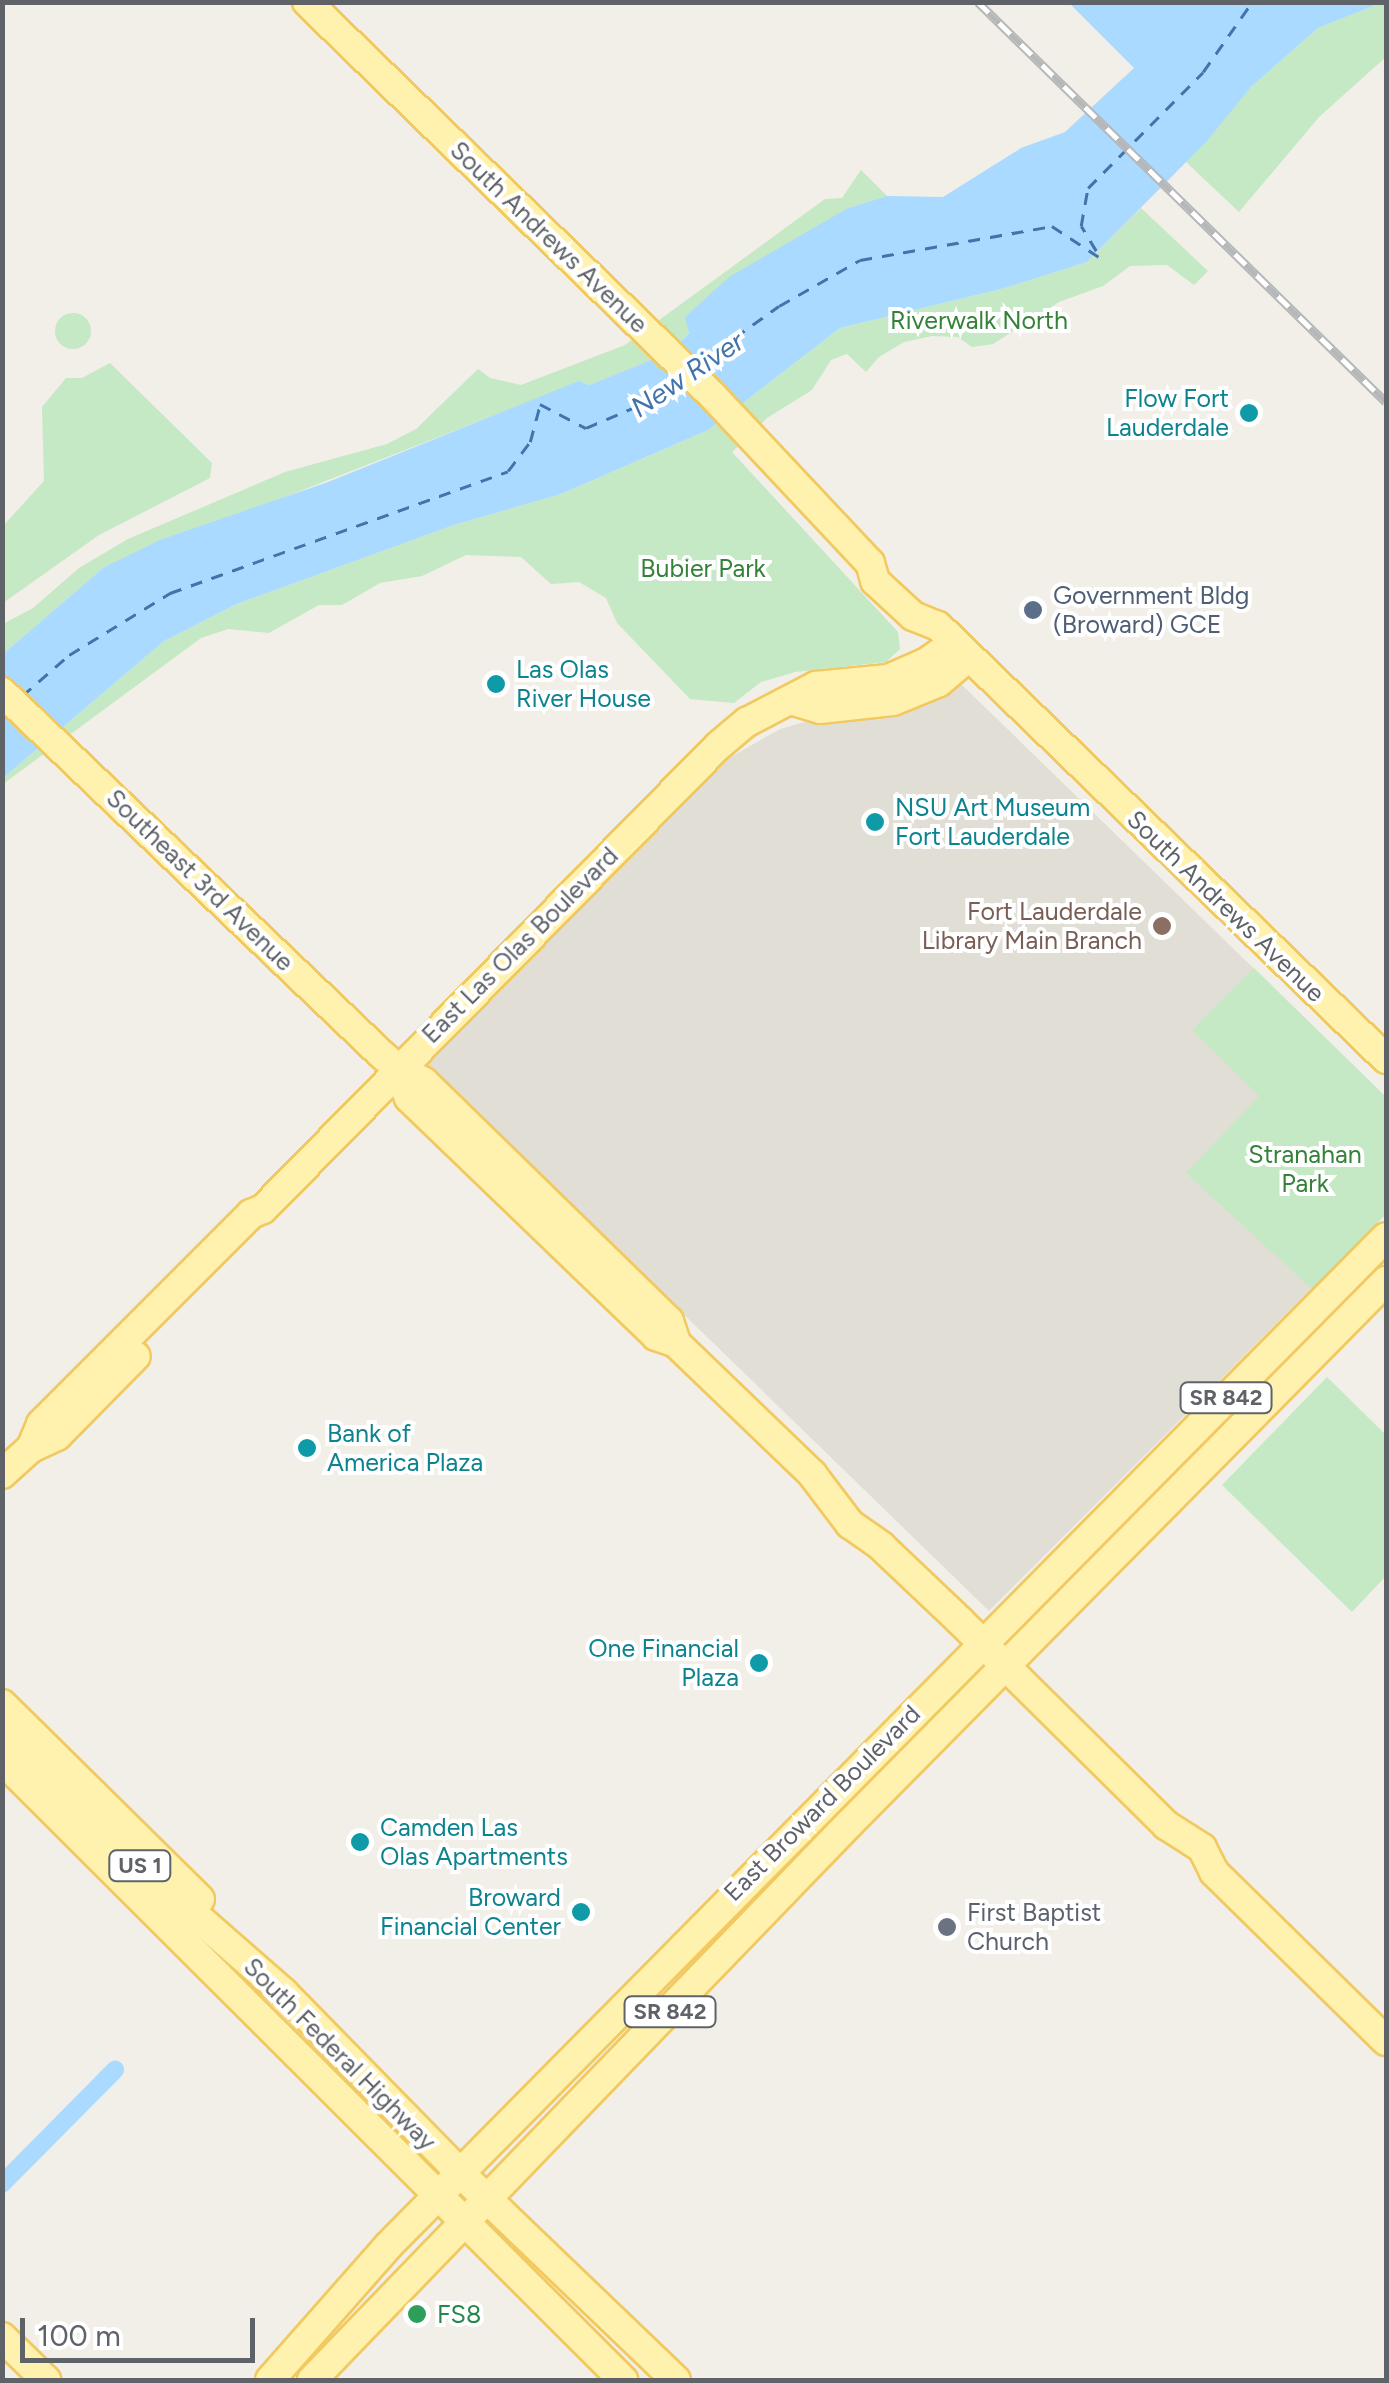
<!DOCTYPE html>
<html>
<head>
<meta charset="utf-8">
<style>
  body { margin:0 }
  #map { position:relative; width:1389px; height:2383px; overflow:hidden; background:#f1efe8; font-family:Figtree,sans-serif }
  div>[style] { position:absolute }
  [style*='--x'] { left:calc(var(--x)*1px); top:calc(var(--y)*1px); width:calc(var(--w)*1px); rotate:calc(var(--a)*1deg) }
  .education>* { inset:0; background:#e1ded6 }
  .green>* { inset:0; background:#c5e8c5 }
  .round { border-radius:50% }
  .water>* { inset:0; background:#aadaff }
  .canal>* { height:18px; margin:-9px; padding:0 9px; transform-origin:9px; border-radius:9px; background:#aadaff }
  .ferry>* { height:2.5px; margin-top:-1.25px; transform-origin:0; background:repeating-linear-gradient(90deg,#4174aa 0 12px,transparent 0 22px) }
  .roads { filter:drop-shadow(2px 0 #f2c960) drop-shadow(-2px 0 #f2c960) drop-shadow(0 2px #f2c960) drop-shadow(0 -2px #f2c960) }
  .major>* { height:28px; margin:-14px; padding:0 14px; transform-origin:14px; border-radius:14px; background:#fff2af }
  .rail>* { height:9px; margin-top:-4.5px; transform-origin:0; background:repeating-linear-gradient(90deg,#fff 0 15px,#b6b7b8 0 30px); box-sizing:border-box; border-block:2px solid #b6b7b8 }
  .dots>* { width:28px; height:28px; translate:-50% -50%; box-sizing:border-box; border:5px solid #fff; border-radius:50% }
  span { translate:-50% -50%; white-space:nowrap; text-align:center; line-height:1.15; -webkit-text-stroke:8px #fff; paint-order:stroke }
  .shield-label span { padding:2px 8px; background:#fff; border:2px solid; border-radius:8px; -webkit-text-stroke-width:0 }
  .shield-label { font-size:22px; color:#5f6368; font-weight:700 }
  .street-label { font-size:25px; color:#5f6368 }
  .park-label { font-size:25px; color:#348238 }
  .culture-label { font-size:25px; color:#0d838f }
  .right { translate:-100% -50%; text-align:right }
  .left { translate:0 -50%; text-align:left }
  .service-label { font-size:25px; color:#4e5e75 }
  .education-label { font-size:25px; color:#785e54 }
  .worship-label { font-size:25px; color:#5b616d }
  .leisure-label { font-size:25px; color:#27864d }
  .water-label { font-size:28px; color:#4174aa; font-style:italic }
  .frame { position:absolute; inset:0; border:5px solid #5f6368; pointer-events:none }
  .scale { position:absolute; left:20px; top:2318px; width:235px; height:45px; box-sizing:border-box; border:5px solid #5f6368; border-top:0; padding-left:12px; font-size:30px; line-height:35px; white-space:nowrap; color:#5f6368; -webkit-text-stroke:8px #fff; paint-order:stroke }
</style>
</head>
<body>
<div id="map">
  <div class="education">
    <div style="clip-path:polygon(960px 683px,1386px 1097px,1386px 1214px,989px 1611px,420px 1058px,708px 770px,780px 729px,815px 719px,892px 718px)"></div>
  </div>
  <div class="green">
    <div style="clip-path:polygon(1381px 3px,1386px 3px,1386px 57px,1319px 117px,1239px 212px,1186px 162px,1251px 87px,1318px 28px)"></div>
    <div style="clip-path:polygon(861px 170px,887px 196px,848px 208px,689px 332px,670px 353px,589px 385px,579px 382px,103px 568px,3px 654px,3px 624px,33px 608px,79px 568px,128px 539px,285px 472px,387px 444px,416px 429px,478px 369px,490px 378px,521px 385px,625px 345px,825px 199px,842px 198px)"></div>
    <div style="clip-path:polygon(1141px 208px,1208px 271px,1194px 285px,1167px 265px,1130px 266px,1103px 286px,1059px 302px,993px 344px,972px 347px,958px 337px,932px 336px,904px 342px,879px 357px,866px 372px,847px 354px,831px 360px,812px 390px,767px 418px,732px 452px,898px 632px,900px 649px,886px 662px,795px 672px,761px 682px,734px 703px,690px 699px,617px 623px,606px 598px,579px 582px,551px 584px,521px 557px,466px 555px,422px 576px,380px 583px,342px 605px,319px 605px,269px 633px,228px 629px,201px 638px,3px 784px,3px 778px,164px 641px,237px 604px,454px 525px,561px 494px,708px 430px,840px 328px,1005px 288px,1087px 262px)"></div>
    <div class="round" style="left:55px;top:313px;width:36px;height:36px"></div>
    <div style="clip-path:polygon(110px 363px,212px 463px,210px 478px,99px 535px,3px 603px,3px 526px,44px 481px,42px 407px,66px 378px,82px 378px)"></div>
    <div style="clip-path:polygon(1254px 968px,1386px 1097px,1386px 1214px,1312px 1289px,1186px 1173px,1259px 1096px,1192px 1030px)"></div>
    <div style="clip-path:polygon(1327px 1377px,1386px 1435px,1386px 1576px,1352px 1612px,1222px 1485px)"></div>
  </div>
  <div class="water">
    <div style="clip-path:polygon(1069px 3px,1381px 3px,1318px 28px,1251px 87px,1206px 142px,1087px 262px,1005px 288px,840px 328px,708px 430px,561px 494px,454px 525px,237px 604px,164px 641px,3px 778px,3px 654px,103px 568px,160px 540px,328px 482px,579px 381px,589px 385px,669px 353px,689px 333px,685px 317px,729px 277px,848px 208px,887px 196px,943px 197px,1021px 148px,1065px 132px,1134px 68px)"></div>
  </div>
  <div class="canal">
    <div style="--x:2;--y:2184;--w:161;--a:-45.3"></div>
  </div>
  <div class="ferry">
    <div style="--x:1096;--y:251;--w:29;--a:-121"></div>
    <div style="--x:1081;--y:226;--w:39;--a:-80"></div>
    <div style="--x:1088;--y:188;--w:163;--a:-45.2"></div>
    <div style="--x:1203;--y:72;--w:85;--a:-55"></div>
    <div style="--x:699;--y:363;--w:98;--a:-35.5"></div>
    <div style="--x:779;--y:306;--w:93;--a:-29.6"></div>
    <div style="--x:860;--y:260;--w:195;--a:-10"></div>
    <div style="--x:1052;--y:226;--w:56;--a:33.4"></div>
    <div style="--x:22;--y:696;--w:62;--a:-41.1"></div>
    <div style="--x:69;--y:655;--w:119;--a:-31.5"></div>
    <div style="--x:170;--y:593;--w:359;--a:-19.8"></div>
    <div style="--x:508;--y:471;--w:36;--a:-53"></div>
    <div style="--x:530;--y:442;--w:39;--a:-75"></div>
    <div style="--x:540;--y:404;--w:52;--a:27.6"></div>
    <div style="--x:586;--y:428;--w:69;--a:-23.2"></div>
    <div style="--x:649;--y:401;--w:34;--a:-38"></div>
  </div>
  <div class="roads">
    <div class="major">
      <div style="--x:307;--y:2;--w:564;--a:44.14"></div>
      <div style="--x:712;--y:395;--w:231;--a:46.8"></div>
      <div style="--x:870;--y:563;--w:19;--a:74"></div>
      <div style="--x:875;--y:581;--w:52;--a:42.6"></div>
      <div style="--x:913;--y:616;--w:27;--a:22"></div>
      <div style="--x:938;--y:626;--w:623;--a:44.02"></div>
      <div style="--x:2;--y:692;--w:523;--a:43.68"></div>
      <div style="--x:380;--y:1053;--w:23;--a:41"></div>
      <div style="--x:397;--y:1068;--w:30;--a:27"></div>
      <div style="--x:424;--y:1082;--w:342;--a:44.3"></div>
      <div style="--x:669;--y:1321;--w:23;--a:72"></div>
      <div style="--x:794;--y:701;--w:27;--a:17"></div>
      <div style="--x:820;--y:709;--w:73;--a:-6.3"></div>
      <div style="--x:893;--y:701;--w:50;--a:-22.4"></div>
      <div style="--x:939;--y:682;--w:38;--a:-40"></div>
      <div style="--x:397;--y:1068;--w:32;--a:68"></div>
      <div style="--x:409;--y:1098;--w:343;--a:43.9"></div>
      <div style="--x:656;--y:1336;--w:21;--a:19"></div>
      <div style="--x:676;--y:1343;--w:189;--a:43.9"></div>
      <div style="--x:812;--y:1474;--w:63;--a:52.8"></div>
      <div style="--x:850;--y:1524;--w:38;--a:35"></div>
      <div style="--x:881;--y:1546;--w:110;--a:43.5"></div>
      <div style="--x:961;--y:1622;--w:289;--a:44.7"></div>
      <div style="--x:1166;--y:1825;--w:43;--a:32.6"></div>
      <div style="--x:1202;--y:1848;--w:27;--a:63"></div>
      <div style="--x:1214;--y:1872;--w:241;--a:44.5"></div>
      <div style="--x:31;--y:1448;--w:26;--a:-67"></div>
      <div style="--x:41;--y:1424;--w:297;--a:-45"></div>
      <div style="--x:251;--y:1214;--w:13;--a:-23"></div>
      <div style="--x:263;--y:1209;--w:649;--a:-45.5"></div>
      <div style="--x:718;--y:746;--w:38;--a:-40"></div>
      <div style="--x:747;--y:722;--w:78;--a:-27.6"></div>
      <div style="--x:816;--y:686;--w:72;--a:-5.6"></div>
      <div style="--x:888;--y:679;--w:43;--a:-23.6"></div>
      <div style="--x:927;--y:662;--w:33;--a:-35"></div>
      <div style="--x:2;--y:1474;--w:39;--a:-42"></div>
      <div style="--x:31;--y:1448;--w:29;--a:-25"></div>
      <div style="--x:57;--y:1436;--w:112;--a:-45.4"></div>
      <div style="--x:2;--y:1704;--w:278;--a:44.6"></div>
      <div style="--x:2;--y:1731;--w:214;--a:44.2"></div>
      <div style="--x:155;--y:1880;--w:171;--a:41.2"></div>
      <div style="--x:284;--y:1993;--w:252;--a:45.6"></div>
      <div style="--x:460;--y:2173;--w:299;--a:43.8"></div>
      <div style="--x:2;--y:1760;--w:878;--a:44.95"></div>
      <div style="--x:2;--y:2337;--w:62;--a:44.3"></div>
      <div style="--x:270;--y:2380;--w:179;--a:-48.6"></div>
      <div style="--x:388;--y:2246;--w:1419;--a:-45.31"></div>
      <div style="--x:312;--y:2380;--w:773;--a:-46"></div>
      <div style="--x:849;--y:1824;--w:764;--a:-45.32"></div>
    </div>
  </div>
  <div class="rail">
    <div style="--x:978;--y:2;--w:571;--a:44.43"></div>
  </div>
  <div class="dots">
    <div style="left:1249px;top:413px;background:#0f9aa8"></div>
    <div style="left:1033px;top:610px;background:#5c6f8a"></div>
    <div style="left:496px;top:684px;background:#0f9aa8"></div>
    <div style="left:875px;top:822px;background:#0f9aa8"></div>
    <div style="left:1162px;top:926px;background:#8d6e63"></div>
    <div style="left:307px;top:1448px;background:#0f9aa8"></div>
    <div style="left:759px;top:1663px;background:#0f9aa8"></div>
    <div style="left:360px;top:1842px;background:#0f9aa8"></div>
    <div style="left:581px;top:1912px;background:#0f9aa8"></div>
    <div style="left:947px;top:1927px;background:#6b7280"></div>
    <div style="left:417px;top:2314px;background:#2e9e5b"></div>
  </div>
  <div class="shield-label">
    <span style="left:1226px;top:1398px">SR 842</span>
    <span style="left:140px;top:1866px">US 1</span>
    <span style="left:670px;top:2012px">SR 842</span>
  </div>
  <div class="street-label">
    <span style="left:549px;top:237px;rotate:44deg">South Andrews Avenue</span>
    <span style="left:200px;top:880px;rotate:44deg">Southeast 3rd Avenue</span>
    <span style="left:1226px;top:906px;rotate:44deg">South Andrews Avenue</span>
    <span style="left:520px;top:945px;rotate:-45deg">East Las Olas Boulevard</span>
    <span style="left:822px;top:1803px;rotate:-45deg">East Broward Boulevard</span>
    <span style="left:340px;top:2054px;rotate:45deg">South Federal Highway</span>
  </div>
  <div class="park-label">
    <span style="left:979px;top:320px">Riverwalk North</span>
    <span style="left:703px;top:568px">Bubier Park</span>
    <span style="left:1305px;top:1169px">Stranahan<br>Park</span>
  </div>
  <div class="culture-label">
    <span class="right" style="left:1229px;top:413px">Flow Fort<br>Lauderdale</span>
    <span class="left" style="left:516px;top:684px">Las Olas<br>River House</span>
    <span class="left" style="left:895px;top:822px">NSU Art Museum<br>Fort Lauderdale</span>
    <span class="left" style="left:327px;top:1448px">Bank of<br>America Plaza</span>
    <span class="right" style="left:739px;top:1663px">One Financial<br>Plaza</span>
    <span class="left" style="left:380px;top:1842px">Camden Las<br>Olas Apartments</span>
    <span class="right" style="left:561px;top:1912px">Broward<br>Financial Center</span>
  </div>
  <div class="service-label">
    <span class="left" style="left:1053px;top:610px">Government Bldg<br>(Broward) GCE</span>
  </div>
  <div class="education-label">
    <span class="right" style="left:1142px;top:926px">Fort Lauderdale<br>Library Main Branch</span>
  </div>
  <div class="worship-label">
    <span class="left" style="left:967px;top:1927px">First Baptist<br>Church</span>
  </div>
  <div class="leisure-label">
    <span class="left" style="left:437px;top:2314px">FS8</span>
  </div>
  <div class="water-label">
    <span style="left:687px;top:374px;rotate:-34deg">New River</span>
  </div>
  <div class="frame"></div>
  <div class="scale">100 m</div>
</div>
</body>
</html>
